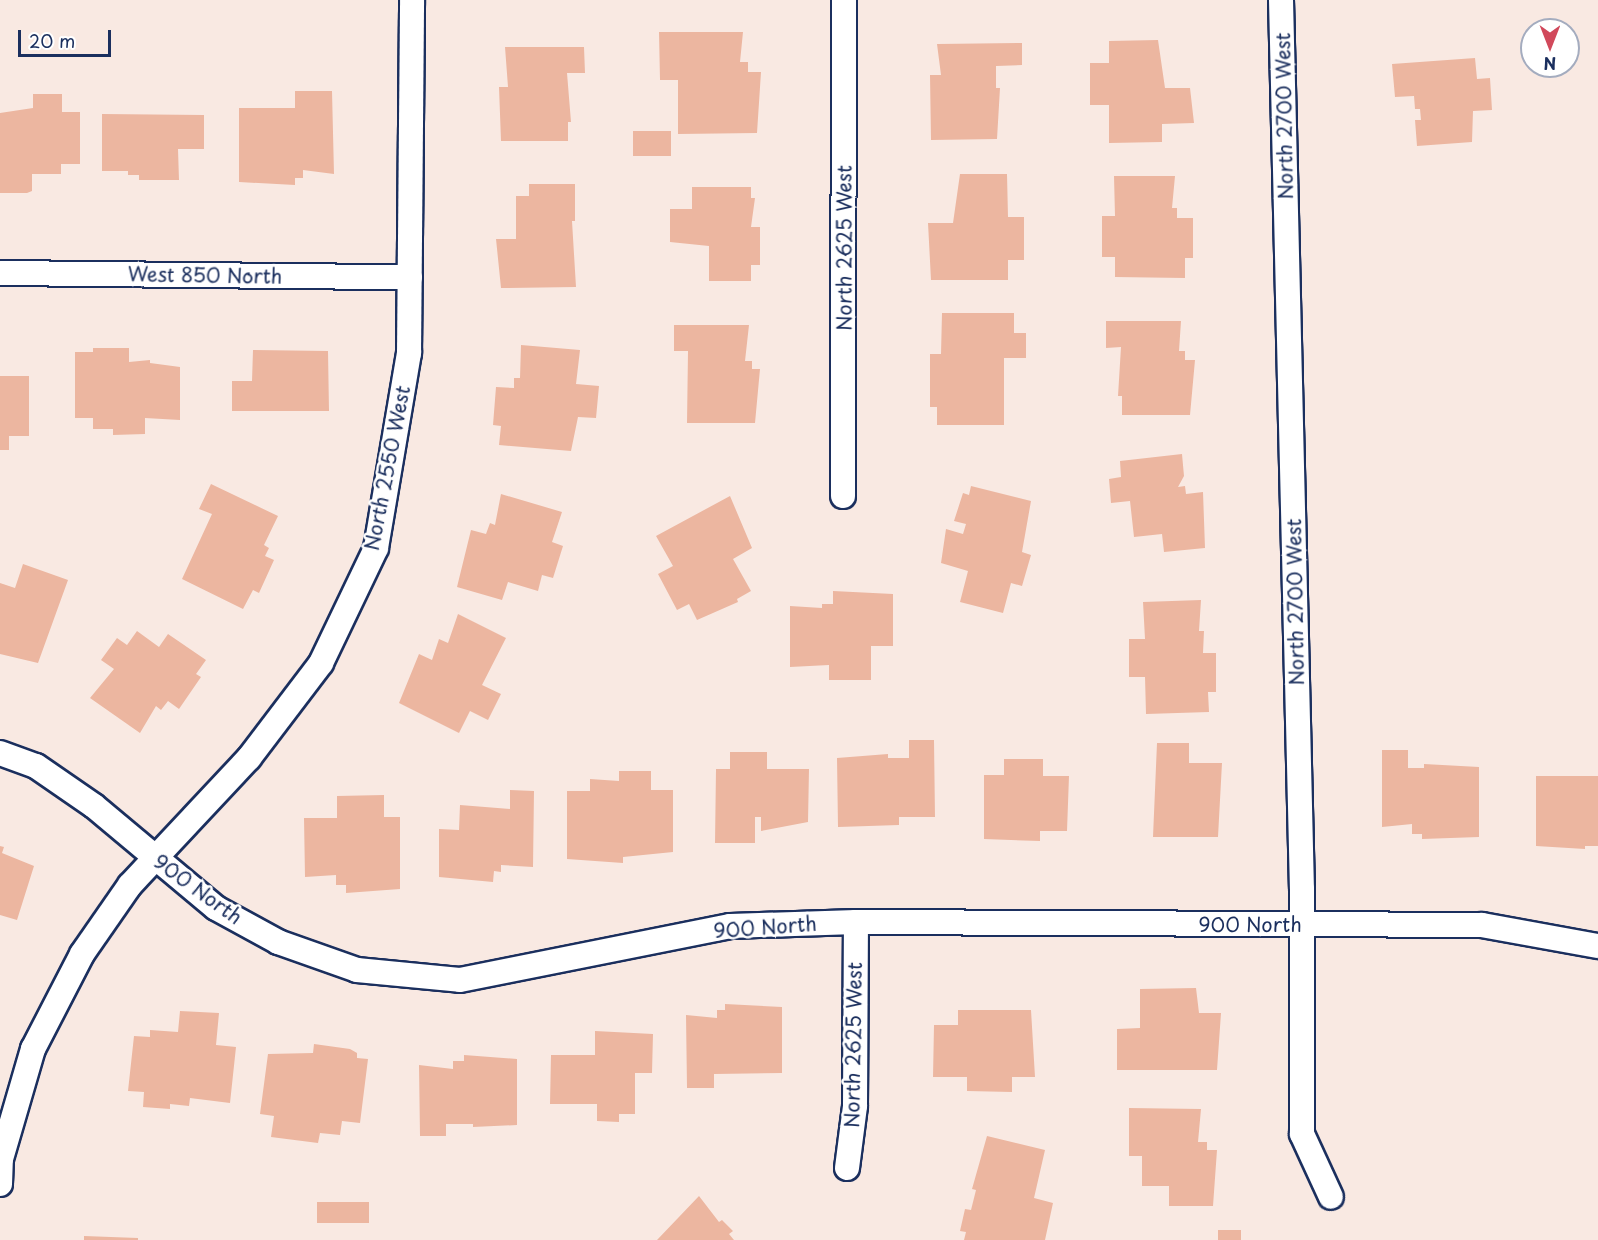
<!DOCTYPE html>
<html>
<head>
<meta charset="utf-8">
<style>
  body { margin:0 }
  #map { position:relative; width:1598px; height:1240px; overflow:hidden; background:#f9e9e2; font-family:"Playpen Sans",sans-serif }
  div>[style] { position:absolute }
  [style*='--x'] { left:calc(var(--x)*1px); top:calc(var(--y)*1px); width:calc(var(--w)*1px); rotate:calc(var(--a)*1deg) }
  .building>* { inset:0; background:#ecb6a0; transform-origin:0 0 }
  .roads { filter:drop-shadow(2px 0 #1b2f5e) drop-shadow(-2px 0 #1b2f5e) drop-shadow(0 2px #1b2f5e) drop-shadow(0 -2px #1b2f5e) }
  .street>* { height:24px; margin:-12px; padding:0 12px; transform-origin:12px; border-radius:12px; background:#fff }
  span { translate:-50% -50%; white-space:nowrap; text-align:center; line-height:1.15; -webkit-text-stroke:5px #fff; paint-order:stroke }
  .street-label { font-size:20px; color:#1b2f5e }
  .north { position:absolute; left:1520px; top:18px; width:60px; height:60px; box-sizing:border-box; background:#fff; border:2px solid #a4acbf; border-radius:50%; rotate:180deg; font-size:16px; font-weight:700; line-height:24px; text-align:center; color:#1b2f5e }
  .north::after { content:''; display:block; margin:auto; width:21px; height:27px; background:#d1495b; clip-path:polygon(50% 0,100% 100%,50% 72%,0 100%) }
  .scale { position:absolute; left:18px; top:30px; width:93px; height:27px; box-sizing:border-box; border:3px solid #1b2f5e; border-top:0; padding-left:8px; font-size:18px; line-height:21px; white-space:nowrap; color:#1b2f5e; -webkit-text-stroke:4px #fff; paint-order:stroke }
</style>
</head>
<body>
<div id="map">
  <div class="building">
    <div style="clip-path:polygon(659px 32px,743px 32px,740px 62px,748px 62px,748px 72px,761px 72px,757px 133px,678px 134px,678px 80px,660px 80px)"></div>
    <div style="clip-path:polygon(1158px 40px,1165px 88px,1190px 88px,1194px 123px,1162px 124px,1162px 142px,1109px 143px,1109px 105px,1090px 105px,1090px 63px,1109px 63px,1109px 41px)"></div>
    <div style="clip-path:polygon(1022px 43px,1022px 65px,996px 66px,996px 88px,1000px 88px,997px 139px,931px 140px,930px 75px,941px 75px,937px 44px)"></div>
    <div style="clip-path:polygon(505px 47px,584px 47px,585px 73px,567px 73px,571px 122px,568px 122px,568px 141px,501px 141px,499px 87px,508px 87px)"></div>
    <div style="clip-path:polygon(1475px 58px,1477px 79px,1490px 78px,1492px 110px,1473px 111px,1472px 142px,1417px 146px,1415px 120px,1421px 120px,1420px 109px,1415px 109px,1414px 96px,1395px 97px,1392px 64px)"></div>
    <div style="clip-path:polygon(295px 91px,332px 91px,334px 174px,303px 170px,303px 178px,295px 178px,295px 185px,239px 182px,239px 108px,295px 108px)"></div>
    <div style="clip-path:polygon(33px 94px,62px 94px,62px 112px,80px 112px,80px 164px,61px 164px,61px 174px,32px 174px,32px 191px,27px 193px,0 193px,0 113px,33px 108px)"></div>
    <div style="clip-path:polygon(102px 114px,204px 115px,204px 149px,178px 149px,179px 180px,139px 180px,139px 175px,128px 175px,128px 171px,102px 171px)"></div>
    <div style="left:671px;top:131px;width:25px;height:38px;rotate:90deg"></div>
    <div style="clip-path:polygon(960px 174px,1007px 174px,1008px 217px,1024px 217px,1024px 260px,1008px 260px,1008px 280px,931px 280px,928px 223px,953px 223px)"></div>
    <div style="clip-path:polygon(1114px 176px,1175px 176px,1172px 208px,1177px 208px,1177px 218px,1193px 218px,1193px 258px,1185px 258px,1185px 278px,1115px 277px,1115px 257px,1102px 257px,1102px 216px,1115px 216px)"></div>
    <div style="clip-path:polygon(529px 184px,575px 184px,575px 221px,572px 221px,576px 287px,501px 288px,496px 239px,516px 239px,516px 196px,529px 196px)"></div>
    <div style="clip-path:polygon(692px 187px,751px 187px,751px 198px,755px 198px,751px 227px,760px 227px,760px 265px,751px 265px,751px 281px,709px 281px,709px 246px,670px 242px,670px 209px,692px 209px)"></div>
    <div style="clip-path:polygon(942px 313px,1014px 313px,1014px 333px,1026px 333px,1026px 358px,1004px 358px,1004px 425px,937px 425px,937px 407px,930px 407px,930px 354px,941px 354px)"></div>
    <div style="clip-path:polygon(1106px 321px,1181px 321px,1179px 351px,1185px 351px,1185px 360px,1195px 360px,1190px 415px,1122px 415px,1122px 396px,1118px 396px,1121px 347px,1106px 348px)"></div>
    <div style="clip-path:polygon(674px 325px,749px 325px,745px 361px,752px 361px,752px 369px,760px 369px,755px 423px,687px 423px,688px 351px,674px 351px)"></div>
    <div style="clip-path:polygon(521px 345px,580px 350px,576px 384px,599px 386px,596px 418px,578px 417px,571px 451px,499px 445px,501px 426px,493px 425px,496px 387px,514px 388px,514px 378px,520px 378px)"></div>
    <div style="clip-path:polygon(93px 348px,129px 348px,129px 362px,150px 360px,150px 363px,180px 367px,180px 420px,145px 418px,145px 434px,113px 435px,113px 429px,93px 429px,93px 418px,75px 418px,75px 352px,93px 352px)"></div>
    <div style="clip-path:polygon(253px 350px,328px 351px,329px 411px,232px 411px,232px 381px,252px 381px)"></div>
    <div style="clip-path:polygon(0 376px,29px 376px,29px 436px,9px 436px,9px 450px,0 450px)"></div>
    <div style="clip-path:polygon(1182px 454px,1184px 476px,1178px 487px,1185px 486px,1186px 494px,1203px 492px,1205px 548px,1164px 552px,1162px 534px,1134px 537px,1130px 501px,1111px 503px,1109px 479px,1121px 477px,1120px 461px)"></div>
    <div style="clip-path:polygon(211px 484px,278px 516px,264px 545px,269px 548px,265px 556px,274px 560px,259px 593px,253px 590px,243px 609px,182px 579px,212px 514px,199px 509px)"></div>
    <div style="clip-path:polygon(971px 486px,1031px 501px,1022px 552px,1031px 555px,1022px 586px,1011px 583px,1003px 613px,960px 602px,968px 571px,941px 563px,946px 529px,963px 534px,966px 524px,954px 521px,963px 493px,969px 495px)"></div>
    <div style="clip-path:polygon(501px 494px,562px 512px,552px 542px,563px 546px,553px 578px,542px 575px,538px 591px,508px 582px,502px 600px,457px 587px,471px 530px,486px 534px,490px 523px,495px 525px)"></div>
    <div style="clip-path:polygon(730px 496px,752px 548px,733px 559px,751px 591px,737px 599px,738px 602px,697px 620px,689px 604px,677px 610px,658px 574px,673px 566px,656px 536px)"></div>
    <div style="clip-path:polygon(23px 564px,68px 580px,38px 663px,0 654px,0 583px,15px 588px)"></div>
    <div style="clip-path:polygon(833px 591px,893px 594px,893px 646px,871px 646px,871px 680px,829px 680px,829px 665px,790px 667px,790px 606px,822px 608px,822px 604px,833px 604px)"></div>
    <div style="clip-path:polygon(1201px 600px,1199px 631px,1204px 631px,1203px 653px,1216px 653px,1216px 692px,1208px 692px,1209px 712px,1146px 714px,1145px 677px,1129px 677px,1129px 639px,1145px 639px,1143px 602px)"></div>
    <div style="clip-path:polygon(458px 614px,506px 638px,482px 685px,501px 694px,488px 720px,470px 711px,459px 733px,399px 703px,419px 654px,432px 660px,439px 639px,448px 643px)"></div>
    <div style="clip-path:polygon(137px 631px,159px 647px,168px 634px,206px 660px,196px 674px,201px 677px,179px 709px,168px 701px,161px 710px,156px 706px,140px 733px,90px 698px,114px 669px,101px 660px,117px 638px,127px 645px)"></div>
    <div style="clip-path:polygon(909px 740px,934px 740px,935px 817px,899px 817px,899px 825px,838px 827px,837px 758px,888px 754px,888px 758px,909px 758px)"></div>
    <div style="clip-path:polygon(1157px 743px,1189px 743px,1189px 763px,1222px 763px,1218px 837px,1153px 837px)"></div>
    <div style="clip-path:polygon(1382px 750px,1408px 750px,1408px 768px,1424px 768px,1424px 764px,1479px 767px,1479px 837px,1422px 839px,1422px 834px,1412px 834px,1412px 824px,1382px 827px)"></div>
    <div style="clip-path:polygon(730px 752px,767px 752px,767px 769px,809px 769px,808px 822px,761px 831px,761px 817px,755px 817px,755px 843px,715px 843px,716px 769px,730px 769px)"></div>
    <div style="clip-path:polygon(1004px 759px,1043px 759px,1043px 776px,1069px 776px,1067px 831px,1040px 831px,1040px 841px,984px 839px,984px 775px,1004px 775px)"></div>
    <div style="clip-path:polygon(619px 771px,651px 771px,651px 790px,673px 790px,673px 852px,623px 857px,623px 863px,567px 859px,567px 791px,590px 791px,590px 779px,619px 781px)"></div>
    <div style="clip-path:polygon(1536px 776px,1598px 776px,1598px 846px,1585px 846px,1585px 849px,1536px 846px)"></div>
    <div style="clip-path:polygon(510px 790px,534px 791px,533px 867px,501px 865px,501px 872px,494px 871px,493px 882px,439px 877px,439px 829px,459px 830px,460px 805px,510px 809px)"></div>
    <div style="clip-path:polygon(384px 795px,384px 817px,400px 817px,400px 889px,346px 893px,346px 885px,336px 885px,336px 875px,305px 877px,304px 818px,337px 818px,337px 796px)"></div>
    <div style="clip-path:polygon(0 846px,4px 847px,2px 853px,34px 866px,17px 920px,0 915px)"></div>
    <div style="clip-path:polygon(1196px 988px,1199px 1013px,1221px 1013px,1217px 1070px,1117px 1070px,1117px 1029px,1140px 1028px,1140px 989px)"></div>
    <div style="clip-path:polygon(725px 1004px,782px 1007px,782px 1073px,714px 1074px,714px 1088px,687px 1088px,686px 1015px,717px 1018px,717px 1010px,725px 1010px)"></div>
    <div style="clip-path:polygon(958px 1010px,1031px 1010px,1035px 1077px,1012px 1077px,1012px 1092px,967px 1091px,967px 1077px,933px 1077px,934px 1025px,958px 1025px)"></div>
    <div style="clip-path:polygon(180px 1011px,219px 1013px,216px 1045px,236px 1047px,230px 1103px,190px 1098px,189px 1106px,170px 1104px,170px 1109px,143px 1107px,144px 1092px,128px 1091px,134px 1036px,150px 1037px,150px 1030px,178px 1032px)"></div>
    <div style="clip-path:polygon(595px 1031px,653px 1034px,652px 1073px,635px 1073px,635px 1114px,619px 1114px,619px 1122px,597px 1121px,597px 1104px,550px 1104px,551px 1055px,595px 1055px)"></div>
    <div style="clip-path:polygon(314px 1044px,350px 1049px,357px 1053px,357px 1058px,368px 1059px,360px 1123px,342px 1121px,340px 1135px,320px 1133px,318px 1143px,271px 1137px,274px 1116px,260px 1114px,268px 1054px,313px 1053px)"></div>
    <div style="clip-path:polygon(464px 1055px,517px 1059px,517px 1125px,473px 1127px,473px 1124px,446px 1124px,446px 1136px,420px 1136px,419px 1065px,453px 1069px,453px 1061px,464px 1061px)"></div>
    <div style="clip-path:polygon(1129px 1108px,1201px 1109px,1198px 1142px,1207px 1142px,1207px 1150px,1217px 1150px,1213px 1206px,1169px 1206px,1169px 1186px,1142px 1186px,1142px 1156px,1129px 1156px)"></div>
    <div style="clip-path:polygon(987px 1136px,1045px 1150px,1034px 1198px,1053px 1203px,1045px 1240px,964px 1240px,966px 1232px,960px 1231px,965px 1209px,971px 1210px,976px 1190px,972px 1189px)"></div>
    <div style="clip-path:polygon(699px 1196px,719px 1222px,722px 1220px,733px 1231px,729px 1234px,734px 1240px,657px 1240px)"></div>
    <div style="left:317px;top:1202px;width:52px;height:21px"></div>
    <div style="left:1218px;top:1230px;width:23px;height:10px"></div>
    <div style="clip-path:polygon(84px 1236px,138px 1238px,138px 1240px,84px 1240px)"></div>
  </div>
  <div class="roads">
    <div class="street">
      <div style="--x:1281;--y:0;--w:889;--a:88.65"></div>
      <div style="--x:1302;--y:889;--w:245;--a:90"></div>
      <div style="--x:1302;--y:1134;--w:69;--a:65.3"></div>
      <div style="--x:0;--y:273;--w:410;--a:0.6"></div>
      <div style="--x:843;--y:496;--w:496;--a:-89.9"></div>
      <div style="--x:0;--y:753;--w:38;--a:20"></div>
      <div style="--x:36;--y:766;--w:70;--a:34.6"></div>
      <div style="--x:94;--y:806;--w:159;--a:39.9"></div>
      <div style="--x:216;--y:908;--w:71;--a:28.7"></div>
      <div style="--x:278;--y:942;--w:84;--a:19.5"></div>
      <div style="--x:357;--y:970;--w:103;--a:5.5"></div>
      <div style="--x:460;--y:980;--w:275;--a:-11.3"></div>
      <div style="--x:730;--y:926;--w:126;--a:-1.8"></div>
      <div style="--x:856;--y:922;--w:626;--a:0.27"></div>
      <div style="--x:1482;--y:925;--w:118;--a:10.3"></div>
      <div style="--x:847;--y:1168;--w:63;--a:-82.6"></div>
      <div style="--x:855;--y:1106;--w:184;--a:-89.7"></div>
      <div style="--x:0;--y:1184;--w:25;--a:-88"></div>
      <div style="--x:1;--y:1159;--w:115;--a:-73.8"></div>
      <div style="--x:33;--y:1049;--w:107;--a:-62.7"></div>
      <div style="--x:82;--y:954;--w:84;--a:-55.2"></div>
      <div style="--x:130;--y:885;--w:174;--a:-46.9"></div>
      <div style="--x:249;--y:758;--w:119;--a:-52.8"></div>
      <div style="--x:321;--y:663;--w:127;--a:-64.4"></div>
      <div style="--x:376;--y:548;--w:198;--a:-80.4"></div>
      <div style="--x:409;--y:353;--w:353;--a:-89.5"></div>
    </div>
  </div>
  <div class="street-label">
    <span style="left:1284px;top:116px;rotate:-91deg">North 2700 West</span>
    <span style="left:844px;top:248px;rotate:-90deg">North 2625 West</span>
    <span style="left:205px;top:275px;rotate:1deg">West 850 North</span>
    <span style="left:387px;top:468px;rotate:-79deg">North 2550 West</span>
    <span style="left:1295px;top:602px;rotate:-91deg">North 2700 West</span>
    <span style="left:198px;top:889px;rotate:36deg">900 North</span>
    <span style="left:1250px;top:924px">900 North</span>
    <span style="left:765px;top:927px;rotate:-4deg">900 North</span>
    <span style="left:853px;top:1045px;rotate:-89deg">North 2625 West</span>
  </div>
  <div class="north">N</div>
  <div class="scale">20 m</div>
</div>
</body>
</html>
